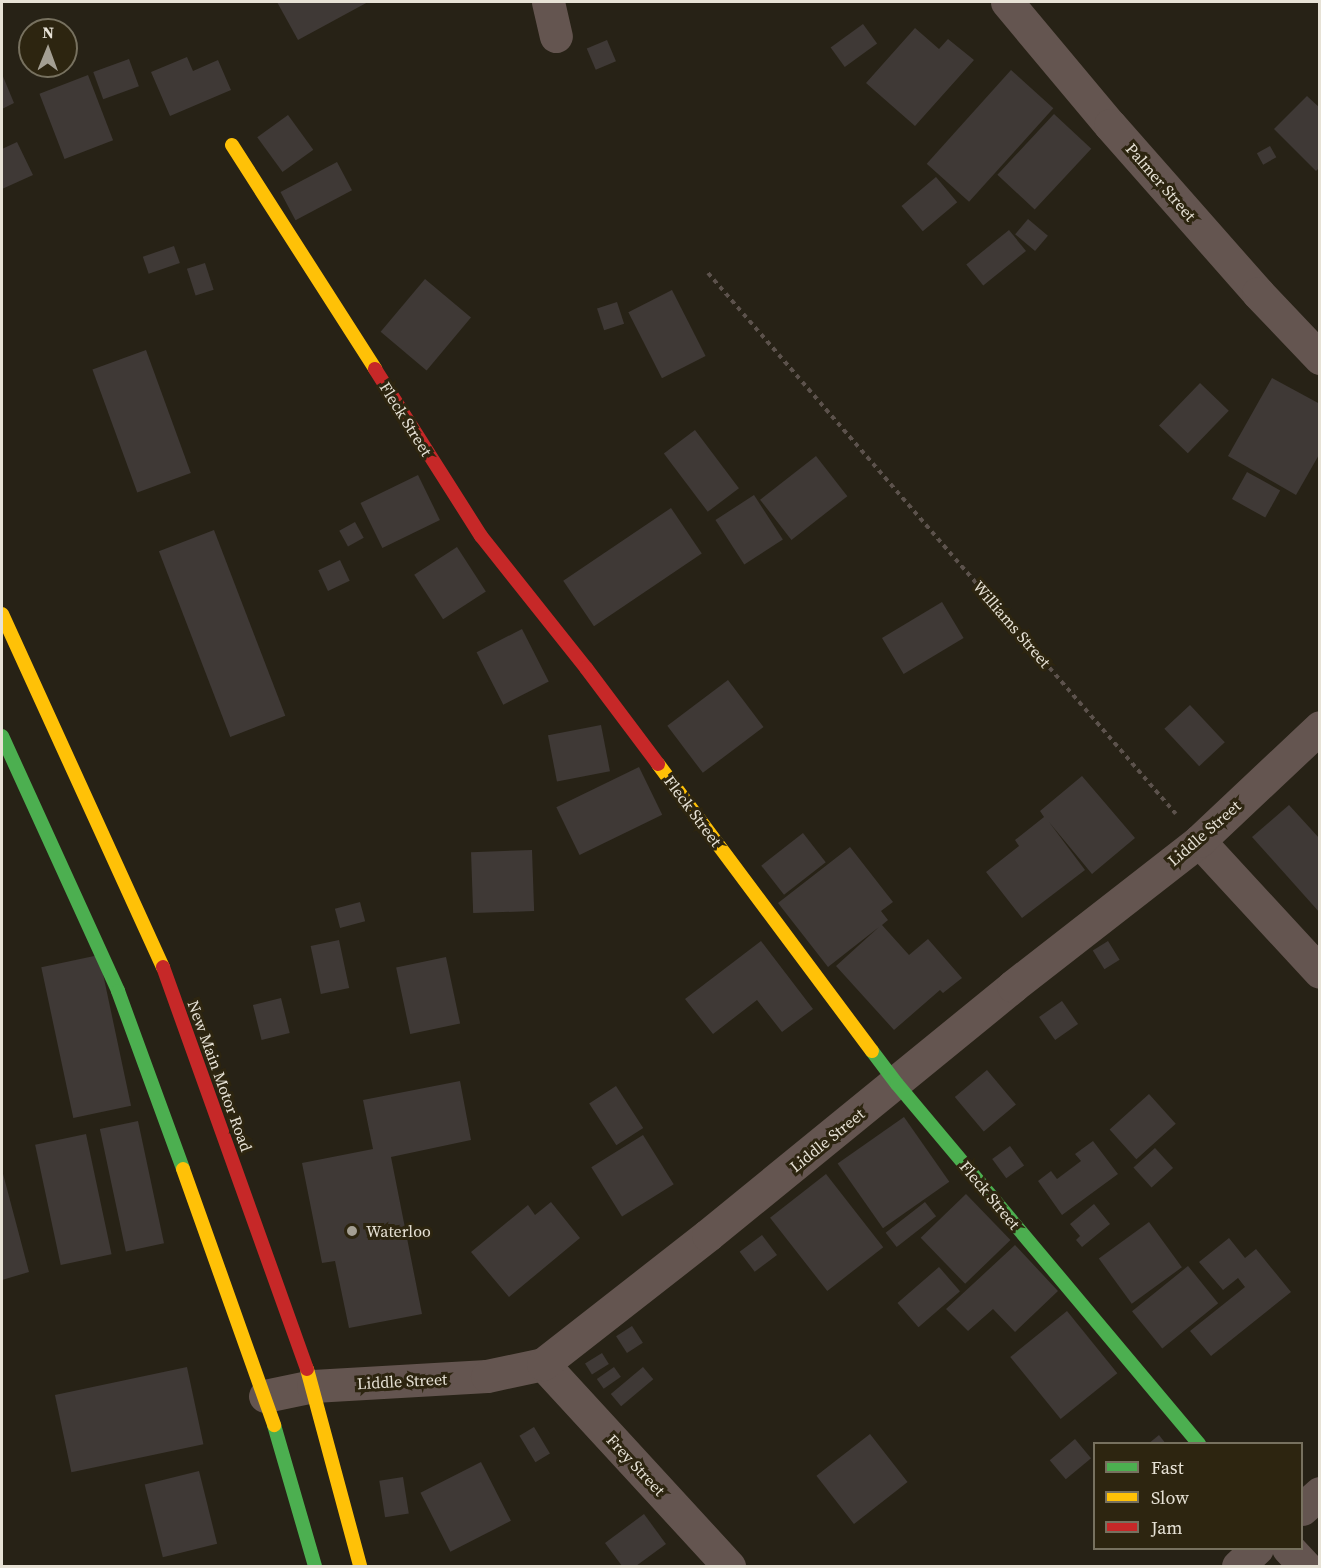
<!DOCTYPE html>
<html>
<head>
<meta charset="utf-8">
<style>
  body { margin:0 }
  #map { position:relative; width:1321px; height:1568px; overflow:hidden; background:#272216; font-family:"Source Serif 4",serif }
  div>[style] { position:absolute }
  [style*='--x'] { left:calc(var(--x)*1px); top:calc(var(--y)*1px); width:calc(var(--w)*1px); rotate:calc(var(--a)*1deg) }
  .building>* { inset:0; background:#3f3936; transform-origin:0 0 }
  .path>* { height:4px; margin-top:-2px; transform-origin:0; background:repeating-linear-gradient(90deg,#5c524c 0 4.5px,transparent 0 9px) }
  .street>* { height:33px; margin:-16.5px; padding:0 16.5px; transform-origin:16.5px; border-radius:16.5px; background:#645550 }
  .fast>* { height:14px; margin:-7px; padding:0 7px; transform-origin:7px; border-radius:7px; background:#4caf50 }
  .slow>* { height:14px; margin:-7px; padding:0 7px; transform-origin:7px; border-radius:7px; background:#ffc107 }
  .jam>* { height:14px; margin:-7px; padding:0 7px; transform-origin:7px; border-radius:7px; background:#c62828 }
  .dots>* { width:16px; height:16px; translate:-50% -50%; box-sizing:border-box; border:3px solid #2d2510; border-radius:50% }
  span { translate:-50% -50%; white-space:nowrap; text-align:center; line-height:1.15; -webkit-text-stroke:6px #2d2510; paint-order:stroke }
  .street-label { font-size:16px; color:#e7e2d6 }
  .poi-label { font-size:16px; color:#e7e2d6 }
  .left { translate:0 -50%; text-align:left }
  .frame { position:absolute; inset:0; border:3px solid #e7e2d6; pointer-events:none }
  .legend { position:absolute; left:1093px; top:1442px; width:210px; height:108px; box-sizing:border-box; background:#2d2510; border:2px solid #77715f; margin:0; padding:8px 10px; list-style:none; font-size:18px; color:#e7e2d6 }
  .legend li { display:flex; align-items:center; gap:12px; height:30px }
  .legend b { width:30px; border:2px solid #77715f }
  .north { position:absolute; left:18px; top:18px; width:60px; height:60px; box-sizing:border-box; background:#2d2510; border:2px solid #77715f; border-radius:50%; rotate:1deg; font-size:16px; font-weight:700; line-height:24px; text-align:center; color:#e7e2d6 }
  .north::after { content:''; display:block; margin:auto; width:21px; height:27px; background:#a49f93; clip-path:polygon(50% 0,100% 100%,50% 72%,0 100%) }
</style>
</head>
<body>
<div id="map">
  <div class="building">
    <div style="clip-path:polygon(277px 2px,368px 2px,298px 40px)"></div>
    <div style="left:863px;top:24px;width:24px;height:40px;rotate:54deg"></div>
    <div style="clip-path:polygon(915px 28px,939px 49px,948px 39px,974px 60px,915px 126px,866px 83px)"></div>
    <div style="left:607px;top:40px;width:23px;height:22px;rotate:67deg"></div>
    <div style="clip-path:polygon(187px 57px,193px 71px,218px 60px,231px 90px,170px 116px,151px 72px)"></div>
    <div style="left:129px;top:59px;width:29px;height:38px;rotate:70deg"></div>
    <div style="left:1011px;top:70px;width:57px;height:126px;rotate:42deg"></div>
    <div style="clip-path:polygon(2px 74px,14px 103px,2px 109px)"></div>
    <div style="left:88px;top:75px;width:70px;height:52px;rotate:69deg"></div>
    <div style="clip-path:polygon(1307px 96px,1320px 108px,1320px 167px,1316px 171px,1274px 129px)"></div>
    <div style="left:1054px;top:114px;width:51px;height:83px;rotate:43deg"></div>
    <div style="left:288px;top:115px;width:43px;height:38px;rotate:54deg"></div>
    <div style="clip-path:polygon(17px 142px,33px 175px,2px 189px,2px 149px)"></div>
    <div style="left:1270px;top:146px;width:13px;height:15px;rotate:61deg"></div>
    <div style="left:337px;top:162px;width:32px;height:64px;rotate:62deg"></div>
    <div style="left:936px;top:177px;width:33px;height:45px;rotate:50deg"></div>
    <div style="left:1028px;top:219px;width:26px;height:20px;rotate:40deg"></div>
    <div style="left:1009px;top:230px;width:27px;height:55px;rotate:51deg"></div>
    <div style="left:174px;top:246px;width:18px;height:33px;rotate:71deg"></div>
    <div style="left:205px;top:263px;width:28px;height:19px;rotate:72deg"></div>
    <div style="left:425px;top:279px;width:60px;height:69px;rotate:40deg"></div>
    <div style="left:672px;top:290px;width:74px;height:49px;rotate:63deg"></div>
    <div style="left:617px;top:302px;width:23px;height:21px;rotate:72deg"></div>
    <div style="left:146px;top:350px;width:131px;height:57px;rotate:70deg"></div>
    <div style="clip-path:polygon(1272px 378px,1320px 404px,1320px 453px,1296px 495px,1228px 456px)"></div>
    <div style="left:1200px;top:383px;width:40px;height:59px;rotate:44deg"></div>
    <div style="left:695px;top:430px;width:73px;height:39px;rotate:53deg"></div>
    <div style="left:816px;top:456px;width:51px;height:71px;rotate:52deg"></div>
    <div style="left:1247px;top:472px;width:38px;height:31px;rotate:29deg"></div>
    <div style="left:418px;top:475px;width:50px;height:64px;rotate:64deg"></div>
    <div style="left:754px;top:495px;width:53px;height:46px;rotate:57deg"></div>
    <div style="left:671px;top:508px;width:55px;height:130px;rotate:56deg"></div>
    <div style="left:355px;top:522px;width:18px;height:18px;rotate:61deg"></div>
    <div style="left:214px;top:530px;width:199px;height:59px;rotate:69deg"></div>
    <div style="left:457px;top:547px;width:53px;height:51px;rotate:57deg"></div>
    <div style="left:340px;top:560px;width:23px;height:24px;rotate:65deg"></div>
    <div style="left:942px;top:602px;width:42px;height:70px;rotate:59deg"></div>
    <div style="left:522px;top:629px;width:59px;height:51px;rotate:63deg"></div>
    <div style="left:728px;top:680px;width:59px;height:76px;rotate:53deg"></div>
    <div style="left:1190px;top:705px;width:51px;height:35px;rotate:47deg"></div>
    <div style="left:601px;top:725px;width:47px;height:54px;rotate:79deg"></div>
    <div style="left:639px;top:767px;width:53px;height:92px;rotate:64deg"></div>
    <div style="clip-path:polygon(1082px 776px,1135px 838px,1092px 874px,1049px 822px,1085px 870px,1022px 918px,986px 872px,1019px 846px,1015px 840px,1044px 817px,1040px 811px)"></div>
    <div style="clip-path:polygon(1289px 805px,1320px 839px,1320px 913px,1252px 837px)"></div>
    <div style="left:803px;top:833px;width:37px;height:53px;rotate:52deg"></div>
    <div style="clip-path:polygon(850px 847px,893px 902px,881px 911px,888px 920px,882px 925px,909px 955px,928px 939px,962px 978px,943px 993px,940px 990px,894px 1030px,836px 966px,879px 927px,828px 967px,778px 903px)"></div>
    <div style="left:532px;top:850px;width:61px;height:61px;rotate:88deg"></div>
    <div style="left:360px;top:902px;width:20px;height:26px;rotate:75deg"></div>
    <div style="left:339px;top:940px;width:49px;height:29px;rotate:78deg"></div>
    <div style="clip-path:polygon(761px 941px,813px 1009px,782px 1032px,757px 1000px,713px 1034px,685px 999px)"></div>
    <div style="left:1108px;top:941px;width:22px;height:18px;rotate:58deg"></div>
    <div style="left:99px;top:955px;width:154px;height:59px;rotate:78deg"></div>
    <div style="left:446px;top:957px;width:68px;height:51px;rotate:78deg"></div>
    <div style="left:281px;top:998px;width:36px;height:29px;rotate:76deg"></div>
    <div style="left:1062px;top:1001px;width:28px;height:28px;rotate:55deg"></div>
    <div style="left:987px;top:1070px;width:45px;height:42px;rotate:50deg"></div>
    <div style="clip-path:polygon(460px 1081px,471px 1140px,391px 1157px,422px 1314px,349px 1328px,335px 1261px,322px 1263px,302px 1163px,373px 1149px,363px 1100px)"></div>
    <div style="left:616px;top:1086px;width:50px;height:32px;rotate:57deg"></div>
    <div style="left:1149px;top:1094px;width:40px;height:53px;rotate:48deg"></div>
    <div style="left:904px;top:1117px;width:79px;height:81px;rotate:55deg"></div>
    <div style="left:138px;top:1121px;width:125px;height:39px;rotate:78deg"></div>
    <div style="left:86px;top:1134px;width:123px;height:52px;rotate:78deg"></div>
    <div style="left:643px;top:1135px;width:58px;height:61px;rotate:58deg"></div>
    <div style="clip-path:polygon(1093px 1141px,1118px 1174px,1062px 1215px,1038px 1181px,1051px 1171px,1057px 1179px,1081px 1161px,1075px 1154px)"></div>
    <div style="left:1010px;top:1146px;width:24px;height:22px;rotate:54deg"></div>
    <div style="left:1155px;top:1148px;width:27px;height:29px;rotate:48deg"></div>
    <div style="clip-path:polygon(2px 1170px,29px 1272px,2px 1280px)"></div>
    <div style="left:826px;top:1174px;width:93px;height:71px;rotate:52deg"></div>
    <div style="left:966px;top:1194px;width:64px;height:63px;rotate:46deg"></div>
    <div style="clip-path:polygon(551px 1202px,580px 1238px,509px 1297px,471px 1252px,528px 1205px,535px 1215px)"></div>
    <div style="left:925px;top:1202px;width:18px;height:50px;rotate:52deg"></div>
    <div style="clip-path:polygon(1094px 1204px,1110px 1224px,1082px 1247px,1076px 1240px,1080px 1236px,1070px 1224px)"></div>
    <div style="left:1149px;top:1222px;width:56px;height:62px;rotate:54deg"></div>
    <div style="left:762px;top:1235px;width:25px;height:28px;rotate:53deg"></div>
    <div style="clip-path:polygon(1229px 1238px,1245px 1258px,1256px 1249px,1291px 1292px,1211px 1356px,1190px 1331px,1245px 1287px,1238px 1278px,1223px 1290px,1199px 1262px)"></div>
    <div style="clip-path:polygon(1015px 1245px,1058px 1291px,1015px 1332px,993px 1309px,968px 1331px,946px 1309px)"></div>
    <div style="left:1188px;top:1266px;width:48px;height:72px;rotate:51deg"></div>
    <div style="left:939px;top:1267px;width:32px;height:55px;rotate:49deg"></div>
    <div style="left:1067px;top:1311px;width:80px;height:73px;rotate:51deg"></div>
    <div style="left:632px;top:1326px;width:20px;height:19px;rotate:57deg"></div>
    <div style="left:602px;top:1353px;width:13px;height:20px;rotate:58deg"></div>
    <div style="left:187px;top:1367px;width:79px;height:135px;rotate:78deg"></div>
    <div style="left:614px;top:1367px;width:12px;height:21px;rotate:55deg"></div>
    <div style="left:643px;top:1367px;width:16px;height:42px;rotate:50deg"></div>
    <div style="left:534px;top:1427px;width:31px;height:17px;rotate:59deg"></div>
    <div style="left:870px;top:1434px;width:61px;height:68px;rotate:52deg"></div>
    <div style="clip-path:polygon(1159px 1435px,1166px 1444px,1148px 1444px)"></div>
    <div style="left:1075px;top:1439px;width:25px;height:33px;rotate:50deg"></div>
    <div style="left:481px;top:1462px;width:66px;height:68px;rotate:63deg"></div>
    <div style="left:199px;top:1471px;width:75px;height:56px;rotate:76deg"></div>
    <div style="left:403px;top:1477px;width:37px;height:24px;rotate:81deg"></div>
    <div style="clip-path:polygon(644px 1514px,666px 1544px,636px 1566px,622px 1566px,605px 1543px)"></div>
  </div>
  <div class="path">
    <div style="--x:708;--y:273;--w:715;--a:49.14"></div>
  </div>
  <div class="street">
    <div style="--x:548;--y:2;--w:35;--a:77"></div>
    <div style="--x:1007;--y:2;--w:160;--a:50.1"></div>
    <div style="--x:1110;--y:125;--w:224;--a:48.6"></div>
    <div style="--x:1258;--y:293;--w:90;--a:46.4"></div>
    <div style="--x:1199;--y:841;--w:178;--a:47.3"></div>
    <div style="--x:543;--y:1364;--w:275;--a:47.4"></div>
    <div style="--x:265;--y:1396;--w:49;--a:-11.8"></div>
    <div style="--x:313;--y:1386;--w:174;--a:-3.3"></div>
    <div style="--x:487;--y:1376;--w:57;--a:-12.1"></div>
    <div style="--x:543;--y:1364;--w:209;--a:-38"></div>
    <div style="--x:708;--y:1235;--w:394;--a:-39.2"></div>
    <div style="--x:1013;--y:986;--w:236;--a:-37.9"></div>
    <div style="--x:1199;--y:841;--w:166;--a:-43.3"></div>
    <div style="--x:1302;--y:1509;--w:24;--a:-42"></div>
    <div style="--x:1288;--y:1548;--w:25;--a:47"></div>
    <div style="--x:1238;--y:1566;--w:26;--a:-43"></div>
  </div>
  <div class="fast">
    <div style="--x:2;--y:736;--w:280;--a:65.5"></div>
    <div style="--x:118;--y:991;--w:189;--a:69.9"></div>
    <div style="--x:872;--y:1051;--w:41;--a:52.9"></div>
    <div style="--x:897;--y:1084;--w:470;--a:50"></div>
    <div style="--x:274;--y:1425;--w:147;--a:73.8"></div>
  </div>
  <div class="slow">
    <div style="--x:232;--y:145;--w:266;--a:57.4"></div>
    <div style="--x:2;--y:614;--w:388;--a:65.5"></div>
    <div style="--x:658;--y:764;--w:358;--a:53.3"></div>
    <div style="--x:183;--y:1169;--w:272;--a:70.4"></div>
    <div style="--x:307;--y:1369;--w:204;--a:74.9"></div>
  </div>
  <div class="jam">
    <div style="--x:375;--y:369;--w:198;--a:57.6"></div>
    <div style="--x:481;--y:536;--w:169;--a:51.5"></div>
    <div style="--x:586;--y:668;--w:120;--a:53.1"></div>
    <div style="--x:163;--y:967;--w:427;--a:70.3"></div>
  </div>
  <div class="dots">
    <div style="left:352px;top:1231px;background:#a49f93"></div>
  </div>
  <div class="street-label">
    <span style="left:1161px;top:182px;rotate:49deg">Palmer Street</span>
    <span style="left:406px;top:419px;rotate:58deg">Fleck Street</span>
    <span style="left:1012px;top:624px;rotate:49deg">Williams Street</span>
    <span style="left:693px;top:811px;rotate:53deg">Fleck Street</span>
    <span style="left:1204px;top:833px;rotate:-41deg">Liddle Street</span>
    <span style="left:220px;top:1076px;rotate:70deg">New Main Motor Road</span>
    <span style="left:827px;top:1140px;rotate:-39deg">Liddle Street</span>
    <span style="left:990px;top:1195px;rotate:50deg">Fleck Street</span>
    <span style="left:402px;top:1381px;rotate:-3deg">Liddle Street</span>
    <span style="left:636px;top:1465px;rotate:47deg">Frey Street</span>
  </div>
  <div class="poi-label">
    <span class="left" style="left:366px;top:1231px">Waterloo</span>
  </div>
  <div class="frame"></div>
  <ul class="legend">
  <li><b style="height:8px;background:#4caf50"></b>Fast</li>
  <li><b style="height:8px;background:#ffc107"></b>Slow</li>
  <li><b style="height:8px;background:#c62828"></b>Jam</li>
  </ul>
  <div class="north">N</div>
</div>
</body>
</html>
